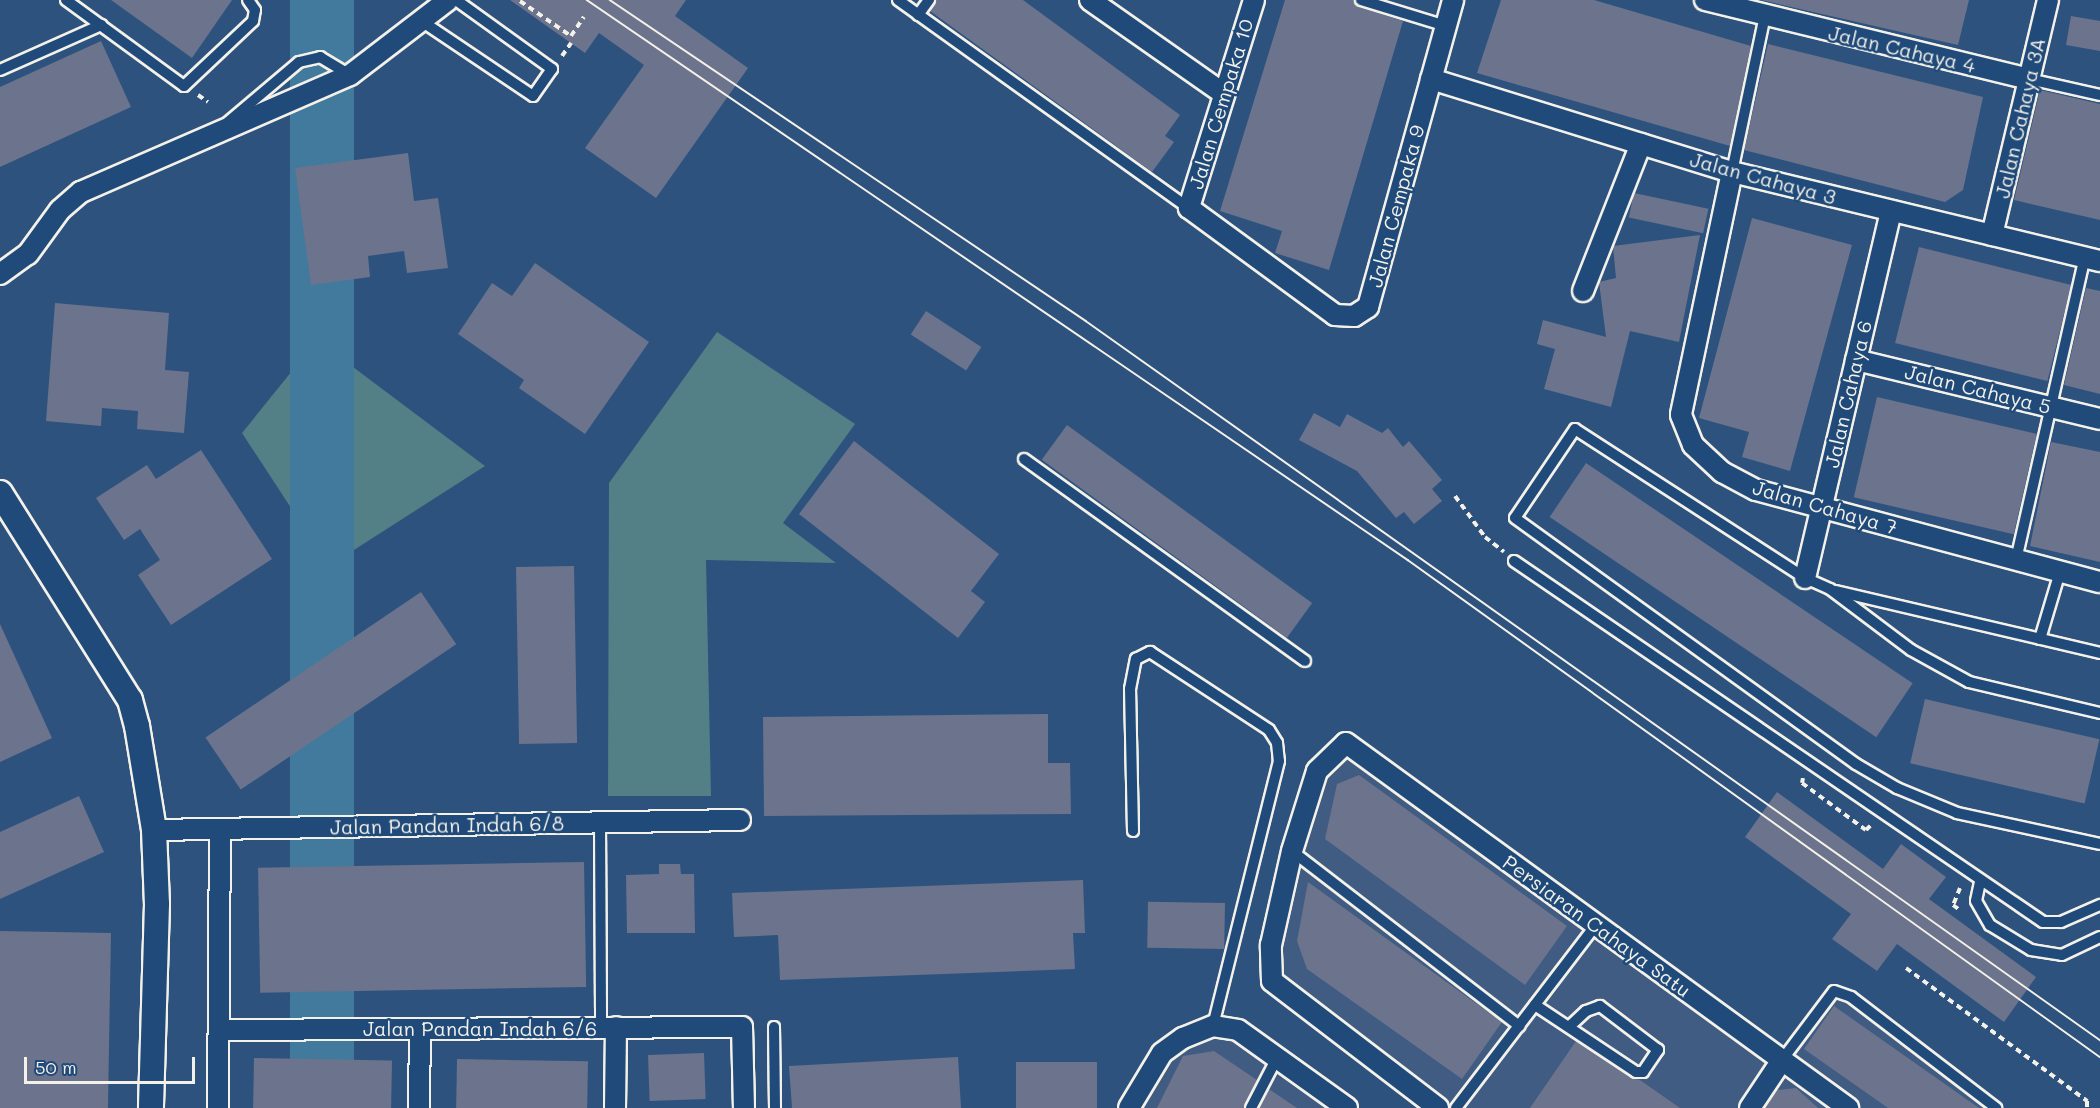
<!DOCTYPE html>
<html>
<head>
<meta charset="utf-8">
<style>
  body { margin:0 }
  #map { position:relative; width:2100px; height:1108px; overflow:hidden; background:#2e527e; font-family:Mali,sans-serif }
  div>[style] { position:absolute }
  [style*='--x'] { left:calc(var(--x)*1px); top:calc(var(--y)*1px); width:calc(var(--w)*1px); rotate:calc(var(--a)*1deg) }
  .built>* { inset:0; background:#405c82 }
  .green>* { inset:0; background:#537f87 }
  .water>* { inset:0; background:#427a9d; transform-origin:0 0 }
  .building>* { inset:0; background:#6b738d; transform-origin:0 0 }
  .path>* { height:4px; margin-top:-2px; transform-origin:0; background:repeating-linear-gradient(90deg,#f4f1e8 0 6px,transparent 0 10.5px) }
  .roads { filter:drop-shadow(2px 0 #f4f1e8) drop-shadow(-2px 0 #f4f1e8) drop-shadow(0 2px #f4f1e8) drop-shadow(0 -2px #f4f1e8) }
  .service>* { height:10px; margin:-5px; padding:0 5px; transform-origin:5px; border-radius:5px; background:#1f4a7a }
  .minor>* { height:20px; margin:-10px; padding:0 10px; transform-origin:10px; border-radius:10px; background:#1f4a7a }
  .tertiary>* { height:24px; margin:-12px; padding:0 12px; transform-origin:12px; border-radius:12px; background:#1f4a7a }
  .tram>* { height:1.5px; margin:-0.75px; padding:0 0.75px; transform-origin:0.75px; border-radius:0.75px; background:#f4f1e8 }
  span { translate:-50% -50%; white-space:nowrap; text-align:center; line-height:1.15; -webkit-text-stroke:5px #1f4a7a; paint-order:stroke }
  .street-label { font-size:20px; color:#f4f1e8 }
  .scale { position:absolute; left:24px; top:1057px; width:171px; height:27px; box-sizing:border-box; border:3px solid #f4f1e8; border-top:0; padding-left:8px; font-size:18px; line-height:21px; white-space:nowrap; color:#f4f1e8; -webkit-text-stroke:4px #1f4a7a; paint-order:stroke }
</style>
</head>
<body>
<div id="map">
  <div class="built">
    <div style="clip-path:polygon(1347px 756px,1782px 1073px,1835px 997px,1849px 1002px,1985px 1108px,1455px 1108px,1281px 976px,1279px 946px,1300px 846px,1325px 776px)"></div>
    <div style="clip-path:polygon(1216px 1034px,1234px 1038px,1333px 1108px,1142px 1108px,1168px 1060px,1186px 1046px)"></div>
  </div>
  <div class="green">
    <div style="clip-path:polygon(717px 332px,855px 424px,783px 523px,836px 563px,706px 560px,711px 796px,608px 796px,609px 483px)"></div>
    <div style="clip-path:polygon(317px 340px,485px 466px,329px 566px,242px 433px)"></div>
  </div>
  <div class="water">
    <div style="left:290px;top:0;width:64px;height:1197px"></div>
  </div>
  <div class="building">
    <div style="clip-path:polygon(111px 0,232px 0,192px 58px)"></div>
    <div style="clip-path:polygon(510px 0,686px 0,675px 16px,748px 68px,656px 198px,585px 148px,644px 65px,599px 33px,585px 53px)"></div>
    <div style="clip-path:polygon(936px 0,1023px 0,1180px 115px,1165px 136px,1174px 142px,1152px 172px,930px 11px)"></div>
    <div style="clip-path:polygon(1285px 0,1354px 0,1359px 7px,1403px 21px,1329px 270px,1275px 253px,1282px 231px,1220px 211px)"></div>
    <div style="clip-path:polygon(1501px 0,1594px 0,1751px 46px,1730px 146px,1477px 73px)"></div>
    <div style="clip-path:polygon(1761px 0,1969px 0,1958px 45px)"></div>
    <div style="clip-path:polygon(2071px 16px,2100px 21px,2100px 51px,2066px 45px)"></div>
    <div style="clip-path:polygon(101px 41px,131px 107px,0 167px,0 87px)"></div>
    <div style="clip-path:polygon(1768px 44px,1983px 97px,1963px 190px,1945px 202px,1744px 150px)"></div>
    <div style="clip-path:polygon(2040px 90px,2100px 104px,2100px 220px,2014px 200px)"></div>
    <div style="clip-path:polygon(408px 153px,414px 201px,438px 198px,448px 268px,407px 273px,404px 251px,368px 256px,370px 277px,311px 285px,295px 168px)"></div>
    <div style="left:1634px;top:193px;width:76px;height:25px;rotate:12deg"></div>
    <div style="clip-path:polygon(1752px 218px,1852px 245px,1790px 471px,1742px 457px,1749px 432px,1699px 418px)"></div>
    <div style="clip-path:polygon(1700px 235px,1679px 342px,1630px 331px,1611px 407px,1544px 389px,1555px 349px,1537px 344px,1543px 320px,1606px 337px,1599px 282px,1616px 278px,1613px 246px)"></div>
    <div style="left:1919px;top:247px;width:157px;height:99px;rotate:14deg"></div>
    <div style="clip-path:polygon(535px 263px,649px 342px,585px 434px,519px 388px,524px 380px,458px 334px,492px 283px,512px 296px)"></div>
    <div style="clip-path:polygon(2086px 288px,2100px 291px,2100px 394px,2064px 385px)"></div>
    <div style="clip-path:polygon(55px 303px,169px 313px,165px 370px,189px 372px,184px 433px,137px 429px,138px 411px,102px 408px,101px 426px,46px 421px)"></div>
    <div style="left:926px;top:311px;width:66px;height:28px;rotate:33deg"></div>
    <div style="left:1877px;top:397px;width:164px;height:103px;rotate:13deg"></div>
    <div style="clip-path:polygon(1314px 413px,1340px 427px,1347px 414px,1382px 433px,1388px 428px,1403px 447px,1409px 441px,1442px 480px,1432px 489px,1442px 501px,1414px 524px,1404px 512px,1396px 518px,1357px 471px,1299px 440px)"></div>
    <div style="left:1067px;top:425px;width:303px;height:43px;rotate:36deg"></div>
    <div style="clip-path:polygon(854px 441px,999px 554px,971px 591px,985px 602px,958px 638px,799px 514px)"></div>
    <div style="clip-path:polygon(2051px 442px,2100px 452px,2100px 562px,2030px 546px)"></div>
    <div style="clip-path:polygon(201px 450px,272px 559px,171px 625px,138px 575px,160px 560px,140px 529px,124px 540px,96px 498px,147px 465px,156px 479px)"></div>
    <div style="left:1586px;top:463px;width:394px;height:65px;rotate:34deg"></div>
    <div style="left:574px;top:566px;width:177px;height:58px;rotate:89deg"></div>
    <div style="left:421px;top:592px;width:63px;height:260px;rotate:56deg"></div>
    <div style="clip-path:polygon(0 624px,52px 738px,0 762px)"></div>
    <div style="left:1925px;top:699px;width:179px;height:66px;rotate:13deg"></div>
    <div style="clip-path:polygon(1048px 714px,1048px 763px,1070px 763px,1071px 814px,764px 816px,763px 717px)"></div>
    <div style="clip-path:polygon(1359px 775px,1567px 926px,1525px 985px,1325px 839px,1337px 784px)"></div>
    <div style="clip-path:polygon(1777px 792px,1883px 869px,1901px 844px,1946px 877px,1929px 899px,2036px 977px,2004px 1022px,1897px 944px,1877px 971px,1832px 939px,1851px 914px,1745px 837px)"></div>
    <div style="clip-path:polygon(79px 796px,104px 852px,0 899px,0 832px)"></div>
    <div style="left:584px;top:862px;width:125px;height:326px;rotate:89deg"></div>
    <div style="clip-path:polygon(659px 864px,680px 864px,681px 874px,694px 874px,695px 933px,627px 933px,626px 875px,659px 874px)"></div>
    <div style="clip-path:polygon(1083px 880px,1085px 933px,1073px 933px,1075px 969px,780px 980px,778px 935px,734px 937px,732px 893px)"></div>
    <div style="clip-path:polygon(1308px 882px,1502px 1022px,1462px 1079px,1307px 969px,1297px 941px)"></div>
    <div style="left:1225px;top:903px;width:46px;height:77px;rotate:91deg"></div>
    <div style="left:0;top:931px;width:111px;height:177px;rotate:1deg"></div>
    <div style="clip-path:polygon(1834px 1006px,1979px 1108px,1888px 1108px,1804px 1049px)"></div>
    <div style="clip-path:polygon(1576px 1041px,1632px 1078px,1640px 1080px,1680px 1108px,1530px 1108px)"></div>
    <div style="clip-path:polygon(1214px 1051px,1257px 1080px,1244px 1108px,1157px 1108px,1183px 1056px)"></div>
    <div style="left:704px;top:1053px;width:46px;height:56px;rotate:88deg"></div>
    <div style="clip-path:polygon(958px 1057px,961px 1108px,792px 1108px,789px 1066px)"></div>
    <div style="left:254px;top:1058px;width:138px;height:50px;rotate:1deg"></div>
    <div style="left:457px;top:1059px;width:131px;height:49px;rotate:1deg"></div>
    <div style="left:1016px;top:1062px;width:81px;height:46px"></div>
    <div style="clip-path:polygon(1796px 1088px,1818px 1108px,1765px 1108px,1777px 1090px)"></div>
    <div style="clip-path:polygon(1269px 1089px,1297px 1108px,1259px 1108px)"></div>
  </div>
  <div class="path">
    <div style="--x:520;--y:1;--w:62;--a:34.5"></div>
    <div style="--x:571;--y:36;--w:23;--a:-56"></div>
    <div style="--x:562;--y:56;--w:16;--a:-55"></div>
    <div style="--x:198;--y:95;--w:12;--a:35"></div>
    <div style="--x:1455;--y:496;--w:51;--a:53.8"></div>
    <div style="--x:1485;--y:537;--w:24;--a:38"></div>
    <div style="--x:1803;--y:778;--w:5;--a:101"></div>
    <div style="--x:1802;--y:783;--w:79;--a:36.3"></div>
    <div style="--x:1866;--y:830;--w:7;--a:-45"></div>
    <div style="--x:1960;--y:888;--w:18;--a:112"></div>
    <div style="--x:1953;--y:905;--w:10;--a:37"></div>
    <div style="--x:1906;--y:968;--w:225;--a:36.3"></div>
    <div style="--x:2087;--y:1101;--w:7;--a:90"></div>
  </div>
  <div class="roads">
    <div class="service">
      <div style="--x:66;--y:0;--w:146;--a:36.1"></div>
      <div style="--x:184;--y:86;--w:95;--a:-43.3"></div>
      <div style="--x:253;--y:21;--w:11;--a:-80"></div>
      <div style="--x:255;--y:10;--w:12;--a:-125"></div>
      <div style="--x:898;--y:0;--w:358;--a:35.6"></div>
      <div style="--x:1361;--y:0;--w:89;--a:17"></div>
      <div style="--x:918;--y:15;--w:19;--a:-54"></div>
      <div style="--x:420;--y:20;--w:136;--a:33.9"></div>
      <div style="--x:533;--y:96;--w:33;--a:-55"></div>
      <div style="--x:552;--y:69;--w:118;--a:-144.3"></div>
      <div style="--x:0;--y:70;--w:111;--a:-24"></div>
      <div style="--x:2029;--y:79;--w:73;--a:12.7"></div>
      <div style="--x:228;--y:122;--w:93;--a:-40.2"></div>
      <div style="--x:299;--y:62;--w:22;--a:-13"></div>
      <div style="--x:320;--y:57;--w:35;--a:31"></div>
      <div style="--x:1732;--y:172;--w:159;--a:-78.1"></div>
      <div style="--x:1024;--y:459;--w:346;--a:35.7"></div>
      <div style="--x:2016;--y:560;--w:311;--a:-77.2"></div>
      <div style="--x:1514;--y:561;--w:640;--a:34.31"></div>
      <div style="--x:2043;--y:922;--w:18;--a:0"></div>
      <div style="--x:2061;--y:922;--w:43;--a:-23.6"></div>
      <div style="--x:1836;--y:591;--w:271;--a:13.2"></div>
      <div style="--x:2040;--y:639;--w:70;--a:-73.4"></div>
      <div style="--x:2100;--y:713;--w:135;--a:-166.7"></div>
      <div style="--x:1969;--y:682;--w:66;--a:-151.1"></div>
      <div style="--x:1911;--y:650;--w:101;--a:-143"></div>
      <div style="--x:1830;--y:589;--w:27;--a:-156"></div>
      <div style="--x:1805;--y:578;--w:274;--a:-147.1"></div>
      <div style="--x:1575;--y:429;--w:107;--a:124"></div>
      <div style="--x:1515;--y:518;--w:420;--a:35.8"></div>
      <div style="--x:1856;--y:764;--w:48;--a:30.3"></div>
      <div style="--x:1897;--y:788;--w:65;--a:22.6"></div>
      <div style="--x:1957;--y:813;--w:146;--a:12.2"></div>
      <div style="--x:600;--y:822;--w:205;--a:89.7"></div>
      <div style="--x:1133;--y:831;--w:142;--a:-91.2"></div>
      <div style="--x:1130;--y:689;--w:31;--a:-79"></div>
      <div style="--x:1136;--y:659;--w:16;--a:-27"></div>
      <div style="--x:1150;--y:652;--w:142;--a:33.2"></div>
      <div style="--x:1269;--y:730;--w:15;--a:58"></div>
      <div style="--x:1277;--y:743;--w:18;--a:84"></div>
      <div style="--x:1279;--y:761;--w:273;--a:104"></div>
      <div style="--x:1292;--y:851;--w:287;--a:37.6"></div>
      <div style="--x:1980;--y:882;--w:19;--a:102"></div>
      <div style="--x:1976;--y:901;--w:28;--a:60"></div>
      <div style="--x:1990;--y:925;--w:48;--a:31.4"></div>
      <div style="--x:2031;--y:950;--w:31;--a:9"></div>
      <div style="--x:2062;--y:955;--w:42;--a:-25.3"></div>
      <div style="--x:1535;--y:1005;--w:121;--a:33.6"></div>
      <div style="--x:1636;--y:1072;--w:7;--a:0"></div>
      <div style="--x:1643;--y:1072;--w:27;--a:-56"></div>
      <div style="--x:1658;--y:1050;--w:73;--a:-142.8"></div>
      <div style="--x:1600;--y:1006;--w:15;--a:160"></div>
      <div style="--x:1586;--y:1011;--w:23;--a:137"></div>
      <div style="--x:774;--y:1027;--w:81;--a:89.3"></div>
      <div style="--x:1782;--y:1060;--w:86;--a:-53"></div>
      <div style="--x:1834;--y:991;--w:18;--a:19"></div>
      <div style="--x:1851;--y:997;--w:183;--a:37.4"></div>
      <div style="--x:1251;--y:1108;--w:59;--a:-62.6"></div>
      <div style="--x:1456;--y:1108;--w:230;--a:-52.6"></div>
    </div>
    <div class="minor">
      <div style="--x:1090;--y:0;--w:164;--a:35"></div>
      <div style="--x:1254;--y:0;--w:218;--a:107.4"></div>
      <div style="--x:1189;--y:208;--w:181;--a:36.2"></div>
      <div style="--x:1335;--y:315;--w:19;--a:3"></div>
      <div style="--x:1354;--y:316;--w:17;--a:-33"></div>
      <div style="--x:1368;--y:307;--w:319;--a:-74.5"></div>
      <div style="--x:1705;--y:0;--w:333;--a:13.7"></div>
      <div style="--x:1431;--y:79;--w:315;--a:17.2"></div>
      <div style="--x:1732;--y:172;--w:379;--a:13.6"></div>
      <div style="--x:1732;--y:172;--w:248;--a:101.9"></div>
      <div style="--x:1681;--y:415;--w:32;--a:68"></div>
      <div style="--x:1693;--y:445;--w:40;--a:43"></div>
      <div style="--x:1722;--y:472;--w:38;--a:28"></div>
      <div style="--x:1756;--y:490;--w:356;--a:15"></div>
      <div style="--x:1992;--y:235;--w:242;--a:-76.6"></div>
      <div style="--x:0;--y:274;--w:34;--a:-36"></div>
      <div style="--x:28;--y:254;--w:54;--a:-54"></div>
      <div style="--x:60;--y:210;--w:28;--a:-41"></div>
      <div style="--x:81;--y:192;--w:293;--a:-23.5"></div>
      <div style="--x:350;--y:75;--w:123;--a:-37.4"></div>
      <div style="--x:1583;--y:291;--w:158;--a:-68.5"></div>
      <div style="--x:1856;--y:360;--w:251;--a:13.6"></div>
      <div style="--x:1805;--y:578;--w:377;--a:-76.8"></div>
      <div style="--x:154;--y:830;--w:586;--a:-0.98"></div>
      <div style="--x:219;--y:1030;--w:523;--a:-0.33"></div>
      <div style="--x:742;--y:1027;--w:81;--a:88.6"></div>
      <div style="--x:218;--y:1108;--w:279;--a:-89.6"></div>
      <div style="--x:419;--y:1108;--w:79;--a:-89.3"></div>
      <div style="--x:615;--y:1108;--w:81;--a:-89.3"></div>
      <div style="--x:1129;--y:1108;--w:64;--a:-59"></div>
      <div style="--x:1162;--y:1053;--w:26;--a:-36"></div>
      <div style="--x:1183;--y:1038;--w:32;--a:-22"></div>
      <div style="--x:1213;--y:1026;--w:25;--a:9"></div>
      <div style="--x:1238;--y:1030;--w:134;--a:35.6"></div>
      <div style="--x:1438;--y:1108;--w:209;--a:-142.6"></div>
      <div style="--x:1272;--y:981;--w:36;--a:-92"></div>
      <div style="--x:1271;--y:945;--w:96;--a:-77.4"></div>
      <div style="--x:1292;--y:851;--w:84;--a:-72.6"></div>
      <div style="--x:1317;--y:771;--w:40;--a:-44"></div>
      <div style="--x:1346;--y:743;--w:621;--a:36.02"></div>
      <div style="--x:1750;--y:1108;--w:58;--a:-56.3"></div>
    </div>
    <div class="tertiary">
      <div style="--x:0;--y:493;--w:244;--a:57.9"></div>
      <div style="--x:130;--y:700;--w:27;--a:75"></div>
      <div style="--x:137;--y:726;--w:105;--a:80.7"></div>
      <div style="--x:154;--y:830;--w:74;--a:87.7"></div>
      <div style="--x:157;--y:904;--w:204;--a:91.7"></div>
    </div>
  </div>
  <div class="tram">
    <div style="--x:587;--y:0;--w:994;--a:34.3"></div>
    <div style="--x:1408;--y:560;--w:852;--a:35.69"></div>
    <div style="--x:610;--y:0;--w:574;--a:33.99"></div>
    <div style="--x:1086;--y:321;--w:1243;--a:35.34"></div>
  </div>
  <div class="street-label">
    <span style="left:1902px;top:49px;rotate:13deg">Jalan Cahaya 4</span>
    <span style="left:1221px;top:104px;rotate:-73deg">Jalan Cempaka 10</span>
    <span style="left:2020px;top:118px;rotate:-77deg">Jalan Cahaya 3A</span>
    <span style="left:1763px;top:178px;rotate:15deg">Jalan Cahaya 3</span>
    <span style="left:1396px;top:206px;rotate:-75deg">Jalan Cempaka 9</span>
    <span style="left:1978px;top:389px;rotate:14deg">Jalan Cahaya 5</span>
    <span style="left:1848px;top:394px;rotate:-77deg">Jalan Cahaya 6</span>
    <span style="left:1825px;top:507px;rotate:16deg">Jalan Cahaya 7</span>
    <span style="left:447px;top:825px;rotate:-1deg">Jalan Pandan Indah 6/8</span>
    <span style="left:1597px;top:926px;rotate:36deg">Persiaran Cahaya Satu</span>
    <span style="left:480px;top:1028px">Jalan Pandan Indah 6/6</span>
  </div>
  <div class="scale">50 m</div>
</div>
</body>
</html>
